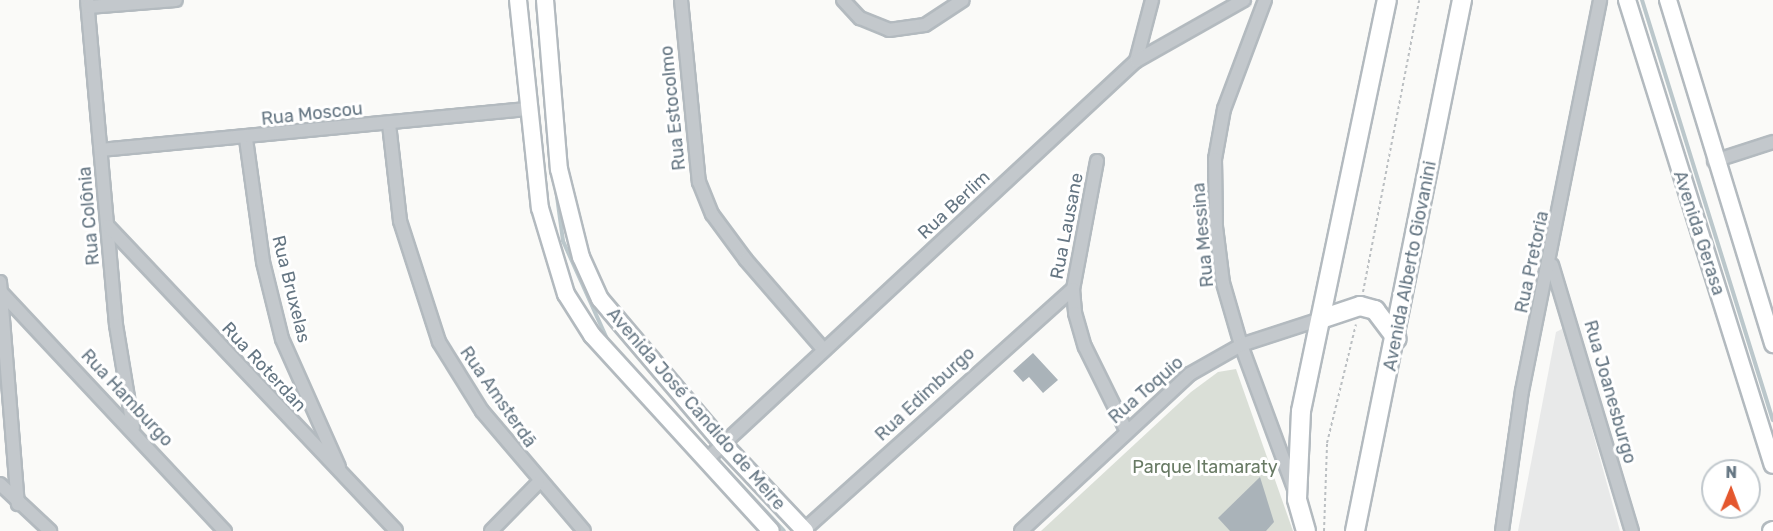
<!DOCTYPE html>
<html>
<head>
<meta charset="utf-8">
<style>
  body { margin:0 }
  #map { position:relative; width:1773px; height:531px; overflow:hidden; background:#fafaf8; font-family:Rubik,sans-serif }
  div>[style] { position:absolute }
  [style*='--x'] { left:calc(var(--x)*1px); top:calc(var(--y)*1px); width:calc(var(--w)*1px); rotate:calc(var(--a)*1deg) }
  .built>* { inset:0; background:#e8e9e9 }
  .green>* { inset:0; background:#dadfd7 }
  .stream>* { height:4px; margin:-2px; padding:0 2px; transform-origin:2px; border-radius:2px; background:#bbc7cb }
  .building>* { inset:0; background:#aab3b9 }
  .path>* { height:2px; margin-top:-1px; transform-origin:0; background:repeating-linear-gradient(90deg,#bbbfc2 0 3px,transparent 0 6px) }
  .roads { filter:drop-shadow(2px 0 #b3babf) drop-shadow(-2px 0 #b3babf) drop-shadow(0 2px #b3babf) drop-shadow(0 -2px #b3babf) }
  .street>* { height:12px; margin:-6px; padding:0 6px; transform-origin:6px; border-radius:6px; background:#c3c8cc }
  .secondary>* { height:16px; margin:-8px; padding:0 8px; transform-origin:8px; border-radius:8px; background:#fff }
  .primary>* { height:18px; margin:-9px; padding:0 9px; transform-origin:9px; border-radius:9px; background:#fff }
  span { translate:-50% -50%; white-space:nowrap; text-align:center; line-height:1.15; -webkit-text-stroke:6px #fff; paint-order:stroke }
  .street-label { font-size:18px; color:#657683 }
  .park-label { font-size:18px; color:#687a64 }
  .north { position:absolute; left:1701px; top:459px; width:60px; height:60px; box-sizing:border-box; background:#fff; border:2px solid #c1c8cd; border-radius:50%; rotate:1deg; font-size:16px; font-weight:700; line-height:24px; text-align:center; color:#657683 }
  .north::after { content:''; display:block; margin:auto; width:21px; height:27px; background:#e4572e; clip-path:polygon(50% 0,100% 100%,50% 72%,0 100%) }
</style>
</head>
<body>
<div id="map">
  <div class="built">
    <div style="clip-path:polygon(1564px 328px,1620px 531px,1518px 531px,1556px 332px)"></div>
  </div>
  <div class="green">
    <div style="clip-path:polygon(1236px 369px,1293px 531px,1041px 531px,1191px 392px,1218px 372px)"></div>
  </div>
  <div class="stream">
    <div style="--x:537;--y:0;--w:26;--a:86"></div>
    <div style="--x:1642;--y:0;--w:440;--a:72.7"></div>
    <div style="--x:556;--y:189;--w:52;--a:82.3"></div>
    <div style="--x:563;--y:241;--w:107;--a:65.8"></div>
    <div style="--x:622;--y:356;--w:238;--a:47.2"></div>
  </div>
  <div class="building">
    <div style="clip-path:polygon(1033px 353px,1058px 380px,1043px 393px,1029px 377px,1023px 382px,1013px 371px)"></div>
    <div style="clip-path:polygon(1260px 477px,1274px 522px,1266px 531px,1230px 531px,1218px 518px)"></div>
  </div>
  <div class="path">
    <div style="--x:1363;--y:292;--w:297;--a:-79.1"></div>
    <div style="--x:1324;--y:531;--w:88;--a:-88"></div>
    <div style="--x:1327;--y:443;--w:122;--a:-76.3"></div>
  </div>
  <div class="roads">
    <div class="street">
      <div style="--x:87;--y:0;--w:326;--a:84.9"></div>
      <div style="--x:116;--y:325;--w:104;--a:80.6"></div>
      <div style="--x:681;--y:0;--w:183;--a:84.4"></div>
      <div style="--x:699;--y:182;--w:35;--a:68"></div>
      <div style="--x:712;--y:214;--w:57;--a:53.5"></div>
      <div style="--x:746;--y:260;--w:119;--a:49.1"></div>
      <div style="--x:843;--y:0;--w:25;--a:47"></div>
      <div style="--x:860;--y:18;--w:31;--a:22"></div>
      <div style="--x:889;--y:30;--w:36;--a:-8"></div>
      <div style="--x:925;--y:25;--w:45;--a:-33.3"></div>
      <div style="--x:1265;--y:0;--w:116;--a:110.6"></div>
      <div style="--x:1224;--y:109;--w:51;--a:100.2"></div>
      <div style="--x:1215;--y:159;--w:68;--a:89.2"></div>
      <div style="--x:1216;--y:227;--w:56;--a:82.9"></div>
      <div style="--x:1223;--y:283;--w:65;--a:73.8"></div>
      <div style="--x:1241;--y:345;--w:156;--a:69.7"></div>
      <div style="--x:88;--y:7;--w:88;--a:-4.5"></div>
      <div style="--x:1136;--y:61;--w:63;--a:-75.3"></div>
      <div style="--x:389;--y:124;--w:98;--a:83.5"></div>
      <div style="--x:400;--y:221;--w:127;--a:72.1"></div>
      <div style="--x:439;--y:342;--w:81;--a:58.1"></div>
      <div style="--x:482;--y:411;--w:157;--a:49.6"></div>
      <div style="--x:246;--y:139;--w:124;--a:82.1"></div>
      <div style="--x:263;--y:262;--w:79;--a:76.1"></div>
      <div style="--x:282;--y:339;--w:140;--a:66"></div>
      <div style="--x:101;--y:150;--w:427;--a:-5.5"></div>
      <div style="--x:1097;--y:161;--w:130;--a:100.6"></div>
      <div style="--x:1073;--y:289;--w:24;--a:85"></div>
      <div style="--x:1075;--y:313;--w:35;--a:74"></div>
      <div style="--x:1085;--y:347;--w:93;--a:63.7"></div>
      <div style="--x:1714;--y:161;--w:62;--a:-17.9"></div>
      <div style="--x:108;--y:226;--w:419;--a:46.6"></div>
      <div style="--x:1552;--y:265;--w:278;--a:73.3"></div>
      <div style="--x:0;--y:282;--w:223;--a:85.4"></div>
      <div style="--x:1;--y:292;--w:328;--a:46.9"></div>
      <div style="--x:706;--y:460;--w:587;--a:-42.86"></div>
      <div style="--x:1136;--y:61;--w:124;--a:-29.5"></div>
      <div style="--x:0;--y:484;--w:69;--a:43.2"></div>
      <div style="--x:804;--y:530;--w:361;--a:-41.9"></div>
      <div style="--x:491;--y:531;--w:67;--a:-45.6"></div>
      <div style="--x:1021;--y:531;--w:231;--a:-42.9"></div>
      <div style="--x:1190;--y:374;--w:59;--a:-29.6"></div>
      <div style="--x:1241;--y:345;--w:84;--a:-18"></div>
      <div style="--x:1502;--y:531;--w:141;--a:-81.9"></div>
      <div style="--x:1522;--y:391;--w:399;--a:-78.7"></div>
    </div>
    <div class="secondary">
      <div style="--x:518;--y:0;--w:209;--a:84"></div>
      <div style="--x:540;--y:208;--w:90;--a:73.2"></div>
      <div style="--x:566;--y:294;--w:49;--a:57.6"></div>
      <div style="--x:592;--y:335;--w:265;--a:47.6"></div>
      <div style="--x:545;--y:0;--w:170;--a:85.3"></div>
      <div style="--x:559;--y:169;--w:91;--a:76"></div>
      <div style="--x:581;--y:257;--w:46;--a:65.7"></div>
      <div style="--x:600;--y:299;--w:190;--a:49.7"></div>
      <div style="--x:723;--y:444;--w:120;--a:46.7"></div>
      <div style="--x:1627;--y:0;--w:487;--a:72.6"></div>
      <div style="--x:1668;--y:0;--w:360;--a:73"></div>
      <div style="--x:1771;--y:531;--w:2;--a:-27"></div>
    </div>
    <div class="primary">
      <div style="--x:1321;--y:319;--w:41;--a:-18.4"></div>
      <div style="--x:1360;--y:306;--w:16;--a:15"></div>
      <div style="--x:1375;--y:310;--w:36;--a:53"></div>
      <div style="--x:1306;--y:531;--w:33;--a:-106"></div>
      <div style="--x:1297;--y:499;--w:88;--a:-87.4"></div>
      <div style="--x:1301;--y:411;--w:420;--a:-78.2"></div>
      <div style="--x:1355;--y:531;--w:542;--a:-78.61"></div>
    </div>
  </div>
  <div class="street-label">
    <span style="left:673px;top:108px;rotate:-96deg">Rua Estocolmo</span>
    <span style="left:312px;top:114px;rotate:-6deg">Rua Moscou</span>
    <span style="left:954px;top:205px;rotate:-43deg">Rua Berlim</span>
    <span style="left:89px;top:216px;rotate:-95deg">Rua Colônia</span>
    <span style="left:1067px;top:226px;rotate:-79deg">Rua Lausane</span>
    <span style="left:1699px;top:233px;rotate:72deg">Avenida Gerasa</span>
    <span style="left:1203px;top:235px;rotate:-95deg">Rua Messina</span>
    <span style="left:1532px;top:262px;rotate:-78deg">Rua Pretoria</span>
    <span style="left:1410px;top:266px;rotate:-79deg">Avenida Alberto Giovanini</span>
    <span style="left:291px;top:289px;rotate:76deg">Rua Bruxelas</span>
    <span style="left:264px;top:367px;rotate:47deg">Rua Roterdan</span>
    <span style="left:1146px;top:390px;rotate:-41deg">Rua Toquio</span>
    <span style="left:1610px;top:392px;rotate:74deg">Rua Joanesburgo</span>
    <span style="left:925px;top:394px;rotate:-43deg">Rua Edimburgo</span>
    <span style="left:498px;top:397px;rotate:55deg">Rua Amsterdã</span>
    <span style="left:127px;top:398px;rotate:47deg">Rua Hamburgo</span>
    <span style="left:696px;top:409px;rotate:49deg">Avenida José Candido de Meire</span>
  </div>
  <div class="park-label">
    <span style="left:1205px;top:467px">Parque Itamaraty</span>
  </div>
  <div class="north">N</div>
</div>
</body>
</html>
